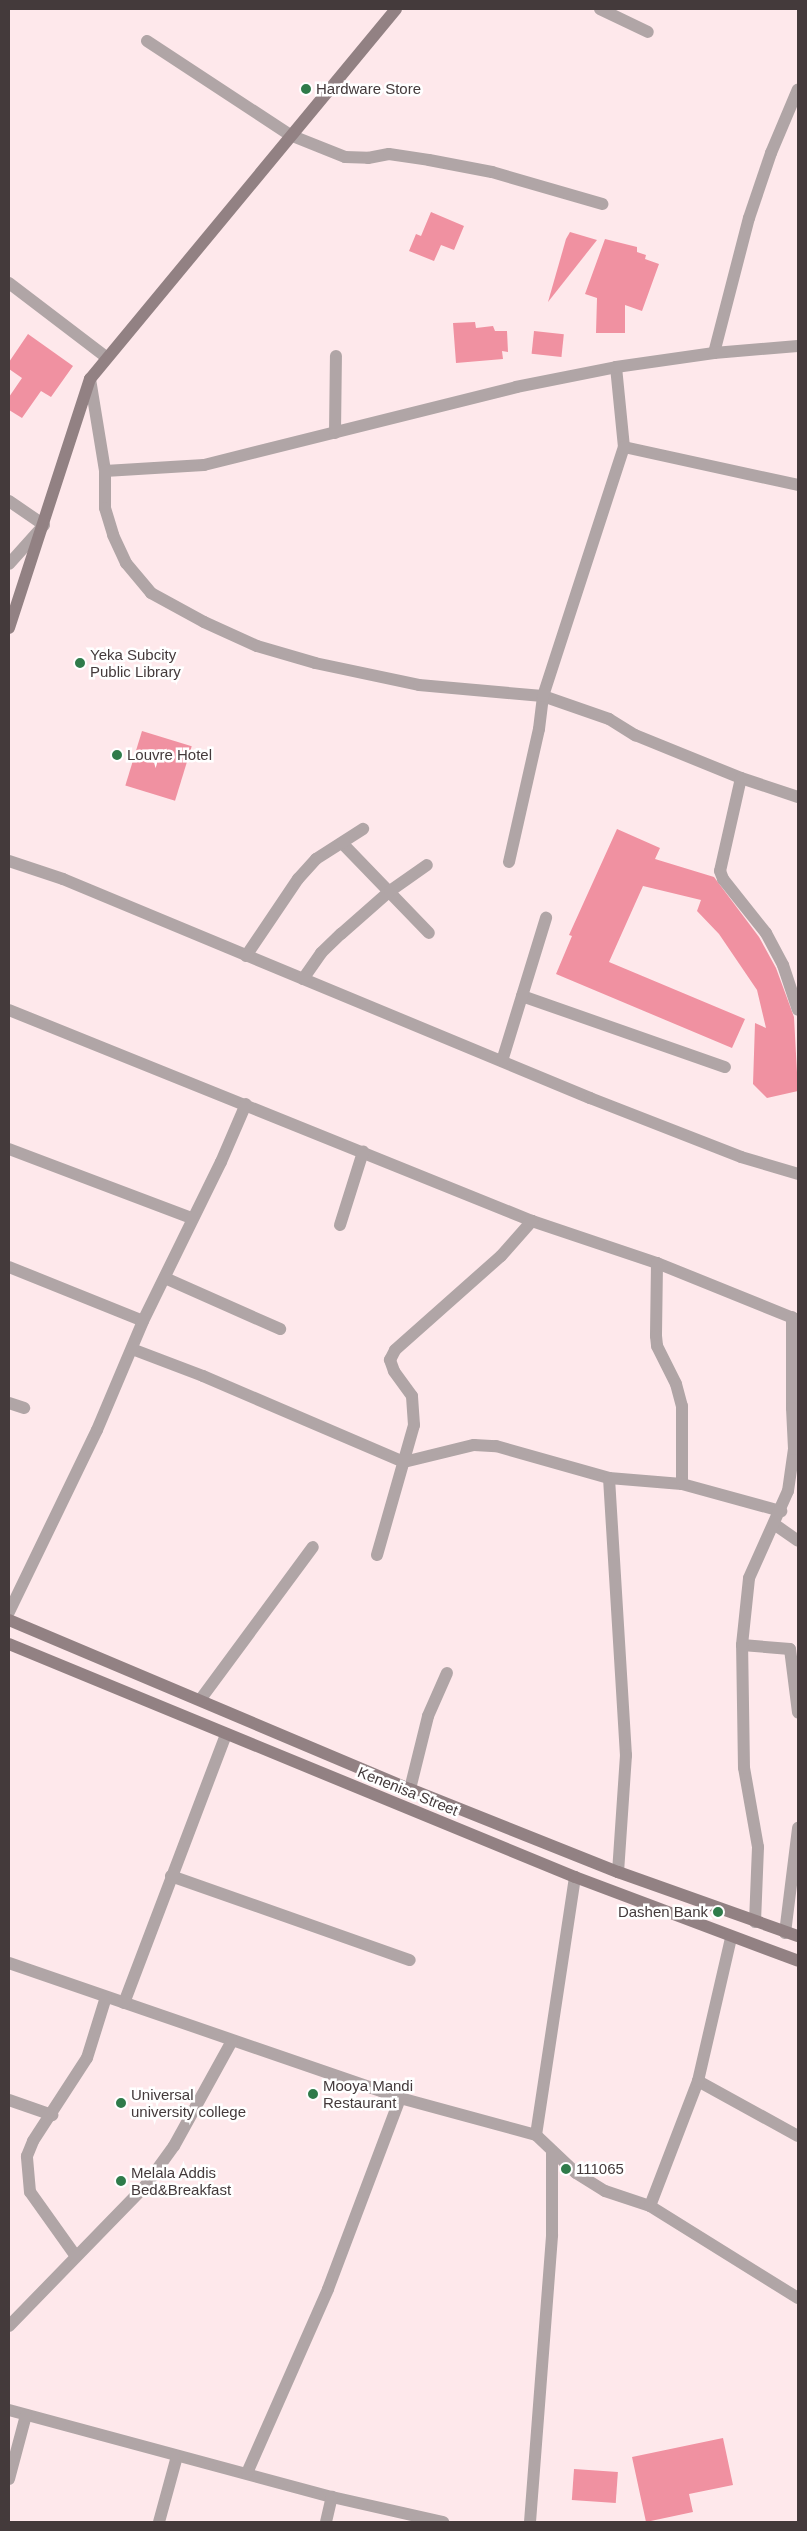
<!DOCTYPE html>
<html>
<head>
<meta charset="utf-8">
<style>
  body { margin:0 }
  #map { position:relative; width:807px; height:2531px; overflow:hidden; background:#fee8eb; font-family:Helvetica,sans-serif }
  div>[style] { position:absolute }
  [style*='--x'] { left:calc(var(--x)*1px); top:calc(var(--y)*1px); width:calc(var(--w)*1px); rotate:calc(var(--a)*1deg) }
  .building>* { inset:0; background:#f091a1; transform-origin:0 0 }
  .street>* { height:12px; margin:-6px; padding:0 6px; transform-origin:6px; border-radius:6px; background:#b0a5a6 }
  .secondary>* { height:12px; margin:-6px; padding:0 6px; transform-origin:6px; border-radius:6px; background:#928183 }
  .dots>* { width:14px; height:14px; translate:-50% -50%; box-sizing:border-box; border:2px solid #fff; border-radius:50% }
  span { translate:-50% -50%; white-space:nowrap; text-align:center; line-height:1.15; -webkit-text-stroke:5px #fff; paint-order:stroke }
  .poi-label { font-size:15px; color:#443a3b }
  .left { translate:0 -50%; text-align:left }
  .right { translate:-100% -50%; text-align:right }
  .street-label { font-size:15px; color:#443a3b }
  .frame { position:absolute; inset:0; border:10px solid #443a3b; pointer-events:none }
</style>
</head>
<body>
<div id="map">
  <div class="building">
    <div style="clip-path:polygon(431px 212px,464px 226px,454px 250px,441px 245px,434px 261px,409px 251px,416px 234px,421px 236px)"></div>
    <div style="clip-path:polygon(570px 232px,597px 240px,548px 302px,566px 239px)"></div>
    <div style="clip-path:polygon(605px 239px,637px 247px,637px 252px,646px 255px,645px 259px,659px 264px,642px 311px,625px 305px,625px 333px,596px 333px,597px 298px,585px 294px)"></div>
    <div style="clip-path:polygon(475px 322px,476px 328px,493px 326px,495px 331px,507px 331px,508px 352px,502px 351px,503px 359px,456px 363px,453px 323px)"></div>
    <div style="left:534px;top:331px;width:30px;height:23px;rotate:6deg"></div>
    <div style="clip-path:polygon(28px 334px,73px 366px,51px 397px,41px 391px,22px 418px,9px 410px,9px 397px,22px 378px,9px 369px,9px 362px)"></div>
    <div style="left:142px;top:731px;width:52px;height:57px;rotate:17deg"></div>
    <div style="clip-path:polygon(617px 829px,660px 848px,655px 859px,714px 877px,759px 937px,776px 968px,794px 1017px,798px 1091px,767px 1098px,753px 1084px,755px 1023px,766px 1028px,757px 990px,719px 934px,697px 911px,701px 900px,643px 886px,609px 962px,745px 1019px,732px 1048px,556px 974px,572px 936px,569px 935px)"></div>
    <div style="clip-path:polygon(723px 2438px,733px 2485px,689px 2494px,693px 2512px,646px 2522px,632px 2457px)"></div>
    <div style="left:574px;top:2469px;width:44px;height:31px;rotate:4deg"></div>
  </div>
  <div class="street">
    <div style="--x:600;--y:9;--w:53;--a:25.6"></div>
    <div style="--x:147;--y:41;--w:171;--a:33.3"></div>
    <div style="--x:290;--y:135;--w:59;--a:21.8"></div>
    <div style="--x:345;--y:157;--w:23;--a:2"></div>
    <div style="--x:368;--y:158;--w:21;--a:-11"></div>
    <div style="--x:389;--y:154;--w:40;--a:8.5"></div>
    <div style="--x:429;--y:160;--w:64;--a:10.8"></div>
    <div style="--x:492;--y:172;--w:115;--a:16.2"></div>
    <div style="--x:9;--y:283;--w:122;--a:37.3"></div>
    <div style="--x:714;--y:353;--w:139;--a:-75.5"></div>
    <div style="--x:749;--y:218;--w:69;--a:-71.3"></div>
    <div style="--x:771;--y:153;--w:69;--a:-67.1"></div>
    <div style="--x:616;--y:367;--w:80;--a:84.3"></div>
    <div style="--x:624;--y:447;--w:178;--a:12.3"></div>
    <div style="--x:90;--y:379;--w:93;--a:80.7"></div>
    <div style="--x:105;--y:471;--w:99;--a:-3.5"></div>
    <div style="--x:204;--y:465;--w:322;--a:-14"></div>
    <div style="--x:516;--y:387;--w:102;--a:-11.3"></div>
    <div style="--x:616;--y:367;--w:99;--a:-8.1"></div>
    <div style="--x:714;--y:353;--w:84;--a:-4.8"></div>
    <div style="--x:335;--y:433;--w:77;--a:-89.3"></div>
    <div style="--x:105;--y:471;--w:37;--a:90"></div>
    <div style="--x:105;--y:508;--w:28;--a:73"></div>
    <div style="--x:113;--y:535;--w:31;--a:65"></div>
    <div style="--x:126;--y:563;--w:39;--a:50"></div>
    <div style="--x:151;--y:593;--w:60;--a:28.7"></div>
    <div style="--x:204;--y:622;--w:58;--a:24.4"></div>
    <div style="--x:257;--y:646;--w:60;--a:16.3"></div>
    <div style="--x:315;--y:663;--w:106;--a:11.9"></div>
    <div style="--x:419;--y:685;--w:124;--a:5.1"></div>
    <div style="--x:543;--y:696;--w:70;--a:19.2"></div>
    <div style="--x:609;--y:719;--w:31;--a:32"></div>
    <div style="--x:635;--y:735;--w:114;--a:22.1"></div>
    <div style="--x:741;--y:778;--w:60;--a:18.4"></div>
    <div style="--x:9;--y:501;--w:42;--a:34.4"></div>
    <div style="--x:44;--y:525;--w:52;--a:131.9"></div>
    <div style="--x:741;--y:778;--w:95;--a:102.7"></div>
    <div style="--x:720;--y:871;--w:9;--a:69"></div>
    <div style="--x:723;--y:879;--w:69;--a:51.5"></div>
    <div style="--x:766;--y:933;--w:36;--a:62"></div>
    <div style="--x:783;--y:965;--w:47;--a:71.6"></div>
    <div style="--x:342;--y:843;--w:125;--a:46"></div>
    <div style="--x:9;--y:861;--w:57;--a:18.4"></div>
    <div style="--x:63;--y:879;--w:571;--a:22.57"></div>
    <div style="--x:590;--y:1098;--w:162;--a:21.3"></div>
    <div style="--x:741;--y:1157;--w:59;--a:16.6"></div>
    <div style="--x:509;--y:862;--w:136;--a:-77.3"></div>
    <div style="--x:539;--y:729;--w:33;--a:-83"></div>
    <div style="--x:543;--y:696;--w:262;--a:-72"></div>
    <div style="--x:246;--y:956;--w:93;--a:-56"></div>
    <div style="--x:298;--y:879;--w:27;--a:-48"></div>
    <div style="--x:316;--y:859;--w:56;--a:-32.6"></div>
    <div style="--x:303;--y:979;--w:32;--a:-55"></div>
    <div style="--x:321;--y:953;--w:28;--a:-44"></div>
    <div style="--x:341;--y:934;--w:65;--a:-41.3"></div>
    <div style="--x:390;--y:891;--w:45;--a:-35.1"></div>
    <div style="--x:522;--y:996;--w:215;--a:19.3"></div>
    <div style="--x:9;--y:1010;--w:564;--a:21.97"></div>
    <div style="--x:532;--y:1221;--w:132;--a:18.6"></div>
    <div style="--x:657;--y:1263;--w:152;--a:22"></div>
    <div style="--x:502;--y:1061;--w:150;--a:-72.9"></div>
    <div style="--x:9;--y:1149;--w:196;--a:20.7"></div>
    <div style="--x:340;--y:1225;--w:77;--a:-72.5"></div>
    <div style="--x:657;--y:1263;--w:73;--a:90.8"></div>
    <div style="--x:656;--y:1336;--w:10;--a:84"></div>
    <div style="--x:657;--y:1346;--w:42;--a:63.4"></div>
    <div style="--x:676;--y:1384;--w:23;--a:75"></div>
    <div style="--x:682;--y:1406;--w:78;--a:90"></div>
    <div style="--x:9;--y:1267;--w:144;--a:21.9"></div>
    <div style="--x:165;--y:1278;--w:126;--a:23.9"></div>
    <div style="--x:792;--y:1317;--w:91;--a:90"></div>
    <div style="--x:792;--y:1408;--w:6;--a:0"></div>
    <div style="--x:132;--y:1349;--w:76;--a:20.8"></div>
    <div style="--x:203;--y:1376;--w:219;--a:23.2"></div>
    <div style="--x:404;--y:1462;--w:72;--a:-13.7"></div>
    <div style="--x:474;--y:1445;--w:22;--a:3"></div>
    <div style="--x:496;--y:1446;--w:117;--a:15.8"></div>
    <div style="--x:609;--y:1478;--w:278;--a:86.5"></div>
    <div style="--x:626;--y:1755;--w:117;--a:93.9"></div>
    <div style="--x:9;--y:1403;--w:16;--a:18"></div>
    <div style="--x:609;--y:1478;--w:73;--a:4.7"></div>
    <div style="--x:682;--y:1484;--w:103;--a:15.3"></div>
    <div style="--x:774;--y:1524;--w:29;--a:35"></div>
    <div style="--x:377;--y:1555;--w:135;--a:-74.1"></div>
    <div style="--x:414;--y:1425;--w:29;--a:-94"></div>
    <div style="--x:412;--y:1396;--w:31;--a:-126"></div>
    <div style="--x:394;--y:1371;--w:12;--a:-110"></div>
    <div style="--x:390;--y:1360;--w:11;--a:-63"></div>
    <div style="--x:395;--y:1350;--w:142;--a:-41.6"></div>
    <div style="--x:501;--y:1256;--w:47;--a:-48.5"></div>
    <div style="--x:9;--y:1612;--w:202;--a:-64.2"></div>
    <div style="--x:97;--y:1430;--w:118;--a:-67.1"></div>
    <div style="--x:143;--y:1321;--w:177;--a:-63.9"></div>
    <div style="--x:221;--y:1162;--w:63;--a:-66.7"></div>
    <div style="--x:742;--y:1645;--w:48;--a:4.8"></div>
    <div style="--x:790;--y:1649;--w:64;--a:82.8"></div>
    <div style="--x:200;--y:1700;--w:190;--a:-53.6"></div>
    <div style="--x:410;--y:1789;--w:75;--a:-76.1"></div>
    <div style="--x:428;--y:1716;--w:47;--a:-66.2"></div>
    <div style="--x:171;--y:1876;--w:253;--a:19.4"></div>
    <div style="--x:755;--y:1922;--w:75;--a:-87.7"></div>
    <div style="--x:758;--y:1847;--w:80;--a:-100"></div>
    <div style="--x:744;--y:1768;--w:123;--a:-90.9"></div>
    <div style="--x:742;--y:1645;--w:67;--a:-84"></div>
    <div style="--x:749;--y:1578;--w:95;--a:-65.9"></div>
    <div style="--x:788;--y:1491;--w:42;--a:-81.9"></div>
    <div style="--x:794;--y:1449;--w:41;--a:-92.8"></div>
    <div style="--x:785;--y:1933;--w:106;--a:-82.9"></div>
    <div style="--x:9;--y:1963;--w:414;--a:19"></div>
    <div style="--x:400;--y:2098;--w:141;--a:15.2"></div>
    <div style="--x:536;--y:2135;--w:55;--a:43.5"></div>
    <div style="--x:576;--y:2173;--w:34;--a:32"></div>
    <div style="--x:605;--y:2191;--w:47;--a:18.4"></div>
    <div style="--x:650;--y:2206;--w:174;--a:31.9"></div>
    <div style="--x:124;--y:2003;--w:288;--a:-69.2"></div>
    <div style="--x:698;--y:2081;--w:114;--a:28.8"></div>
    <div style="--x:9;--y:2100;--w:46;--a:19.2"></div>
    <div style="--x:536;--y:2135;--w:261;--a:-81.4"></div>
    <div style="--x:650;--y:2206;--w:134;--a:-69"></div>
    <div style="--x:698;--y:2081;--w:147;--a:-77"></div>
    <div style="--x:75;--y:2255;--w:77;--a:-125.5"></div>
    <div style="--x:30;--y:2192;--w:36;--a:-95"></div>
    <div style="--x:27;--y:2156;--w:16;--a:-68"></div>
    <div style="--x:33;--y:2141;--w:99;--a:-57"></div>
    <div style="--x:87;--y:2058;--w:64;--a:-72.7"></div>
    <div style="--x:9;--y:2326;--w:195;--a:-45.8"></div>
    <div style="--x:145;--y:2186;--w:49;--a:-54.1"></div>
    <div style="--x:174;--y:2146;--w:120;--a:-61.1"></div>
    <div style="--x:9;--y:2410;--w:335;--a:15.1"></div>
    <div style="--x:332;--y:2497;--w:114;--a:12.7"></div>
    <div style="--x:247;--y:2473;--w:201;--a:-66.2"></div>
    <div style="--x:328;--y:2289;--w:204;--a:-69.3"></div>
    <div style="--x:9;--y:2479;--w:66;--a:-75.1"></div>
    <div style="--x:159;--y:2522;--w:68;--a:-74.7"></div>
    <div style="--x:326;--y:2522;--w:26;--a:-77"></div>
    <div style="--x:530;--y:2522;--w:288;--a:-85.6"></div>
    <div style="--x:552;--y:2235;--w:84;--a:-90"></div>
  </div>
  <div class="secondary">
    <div style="--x:9;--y:628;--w:262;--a:-72"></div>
    <div style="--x:90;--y:379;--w:480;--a:-50.4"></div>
    <div style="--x:9;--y:1620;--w:435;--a:22.9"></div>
    <div style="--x:410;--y:1789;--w:224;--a:21.8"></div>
    <div style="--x:618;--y:1872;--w:191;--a:19.6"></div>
    <div style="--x:9;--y:1644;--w:612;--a:22.38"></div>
    <div style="--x:575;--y:1877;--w:238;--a:20.6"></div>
  </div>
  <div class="dots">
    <div style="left:306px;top:89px;background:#2f7b4a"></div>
    <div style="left:80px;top:663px;background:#2f7b4a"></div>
    <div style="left:117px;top:755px;background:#2f7b4a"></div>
    <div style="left:718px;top:1912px;background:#2f7b4a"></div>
    <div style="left:313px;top:2094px;background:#2f7b4a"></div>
    <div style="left:121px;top:2103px;background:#2f7b4a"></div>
    <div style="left:566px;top:2169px;background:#2f7b4a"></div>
    <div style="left:121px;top:2181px;background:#2f7b4a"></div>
  </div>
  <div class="poi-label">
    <span class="left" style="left:316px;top:89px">Hardware Store</span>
    <span class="left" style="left:90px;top:663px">Yeka Subcity<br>Public Library</span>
    <span class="left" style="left:127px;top:755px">Louvre Hotel</span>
    <span class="right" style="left:708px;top:1912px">Dashen Bank</span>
    <span class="left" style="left:323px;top:2094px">Mooya Mandi<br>Restaurant</span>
    <span class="left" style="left:131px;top:2103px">Universal<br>university college</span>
    <span class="left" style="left:576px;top:2169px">111065</span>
    <span class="left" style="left:131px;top:2181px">Melala Addis<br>Bed&amp;Breakfast</span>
  </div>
  <div class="street-label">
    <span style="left:408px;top:1791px;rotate:22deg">Kenenisa Street</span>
  </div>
  <div class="frame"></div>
</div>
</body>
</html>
